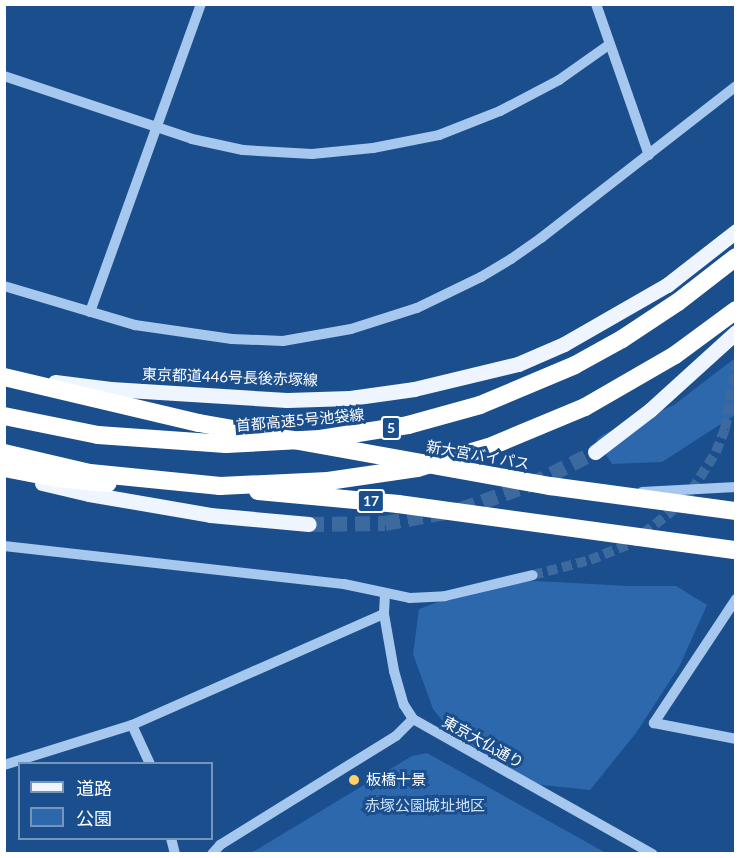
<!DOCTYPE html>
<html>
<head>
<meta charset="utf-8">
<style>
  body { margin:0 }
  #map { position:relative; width:740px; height:858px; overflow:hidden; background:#1a4e8d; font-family:Lato,"Noto Sans JP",sans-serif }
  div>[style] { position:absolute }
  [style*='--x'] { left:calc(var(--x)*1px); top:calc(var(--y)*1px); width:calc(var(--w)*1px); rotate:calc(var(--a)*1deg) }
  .green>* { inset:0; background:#2d68ac }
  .minor-tunnel>* { height:10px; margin-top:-5px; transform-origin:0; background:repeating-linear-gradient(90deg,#3c699e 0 10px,transparent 0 15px) }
  .major-tunnel>* { height:15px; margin-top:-7.5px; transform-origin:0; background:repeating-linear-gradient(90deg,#3c699e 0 15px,transparent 0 23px) }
  .minor>* { height:10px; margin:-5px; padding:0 5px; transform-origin:5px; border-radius:5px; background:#a7c8ee }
  .major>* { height:15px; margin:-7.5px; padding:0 7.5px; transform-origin:7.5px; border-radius:7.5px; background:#eef5ff }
  .highway>* { height:18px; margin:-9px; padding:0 9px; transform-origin:9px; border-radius:9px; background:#fff }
  .highway-bridge>* { height:18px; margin:-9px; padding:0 9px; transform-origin:9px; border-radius:9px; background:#fff }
  .dots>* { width:16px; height:16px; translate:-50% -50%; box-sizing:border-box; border:3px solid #1a4e8d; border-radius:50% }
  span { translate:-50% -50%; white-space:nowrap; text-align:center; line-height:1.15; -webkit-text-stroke:6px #1a4e8d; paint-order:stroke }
  .shield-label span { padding:2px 4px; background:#1a4e8d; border:2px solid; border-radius:4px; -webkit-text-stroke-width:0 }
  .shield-label { font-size:14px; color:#fff; font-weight:700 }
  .street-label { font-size:15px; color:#fff }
  .poi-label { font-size:15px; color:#fff }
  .left { translate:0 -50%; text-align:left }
  .park-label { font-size:15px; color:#cde2fa }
  .frame { position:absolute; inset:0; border:6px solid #fff; pointer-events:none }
  .legend { position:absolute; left:18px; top:762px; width:195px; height:78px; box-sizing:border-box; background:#1a4e8d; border:2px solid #7695bb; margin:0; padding:8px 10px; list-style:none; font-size:18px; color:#fff }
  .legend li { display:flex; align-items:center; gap:12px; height:30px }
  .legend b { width:30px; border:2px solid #7695bb }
</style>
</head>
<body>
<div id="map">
  <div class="green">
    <div style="clip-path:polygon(735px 358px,735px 415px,662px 462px,612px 464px,596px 440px,604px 434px,674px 405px)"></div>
    <div style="clip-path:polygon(499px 579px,629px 586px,676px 586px,707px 605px,679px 667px,636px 733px,590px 790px,532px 784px,452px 733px,433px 709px,413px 654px,419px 609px)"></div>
    <div style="clip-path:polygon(427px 753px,606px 853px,251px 853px,412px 756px)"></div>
  </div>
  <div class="minor-tunnel">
    <div style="--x:533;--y:575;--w:59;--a:-14.7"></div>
    <div style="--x:590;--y:560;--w:45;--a:-22"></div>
    <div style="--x:632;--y:543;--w:53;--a:-38.8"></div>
    <div style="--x:673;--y:510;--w:28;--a:-46"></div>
    <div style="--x:692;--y:490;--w:45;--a:-57.7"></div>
    <div style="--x:716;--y:452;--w:25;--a:-69"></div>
    <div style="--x:725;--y:429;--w:66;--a:-80.4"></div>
  </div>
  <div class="major-tunnel">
    <div style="--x:309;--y:524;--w:76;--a:-0.8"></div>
    <div style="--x:385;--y:523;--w:77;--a:-10.4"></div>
    <div style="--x:461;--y:509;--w:74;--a:-19.7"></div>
    <div style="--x:531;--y:484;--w:72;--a:-26.6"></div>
  </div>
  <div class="minor">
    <div style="--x:596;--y:4;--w:160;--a:70.7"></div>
    <div style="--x:4;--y:76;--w:198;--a:18.5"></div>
    <div style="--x:192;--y:139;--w:52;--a:12.2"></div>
    <div style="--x:243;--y:150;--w:69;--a:3.3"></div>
    <div style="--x:312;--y:154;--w:61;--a:-5.6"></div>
    <div style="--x:373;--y:148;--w:67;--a:-11.1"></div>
    <div style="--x:439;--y:135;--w:66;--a:-21.5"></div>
    <div style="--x:500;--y:111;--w:67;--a:-27.7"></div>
    <div style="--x:559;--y:80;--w:62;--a:-35.2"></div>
    <div style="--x:4;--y:286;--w:137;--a:16.6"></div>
    <div style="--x:135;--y:325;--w:98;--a:8.2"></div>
    <div style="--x:232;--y:339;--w:51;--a:2.2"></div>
    <div style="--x:283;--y:341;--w:69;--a:-10"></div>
    <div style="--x:351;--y:329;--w:69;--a:-17.7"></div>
    <div style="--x:417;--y:308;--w:71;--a:-25.8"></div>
    <div style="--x:481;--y:277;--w:35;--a:-31"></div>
    <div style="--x:511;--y:259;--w:37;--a:-35"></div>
    <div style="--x:541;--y:238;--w:247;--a:-37.9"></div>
    <div style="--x:90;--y:312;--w:327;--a:-70.2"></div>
    <div style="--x:642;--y:492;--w:94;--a:-3"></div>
    <div style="--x:4;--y:546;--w:342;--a:6.4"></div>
    <div style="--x:344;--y:584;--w:67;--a:12"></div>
    <div style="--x:410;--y:598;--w:35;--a:-3"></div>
    <div style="--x:445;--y:596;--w:90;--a:-13.4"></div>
    <div style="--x:385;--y:594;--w:20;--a:93"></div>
    <div style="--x:384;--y:614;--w:58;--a:80"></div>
    <div style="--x:394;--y:671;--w:35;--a:74"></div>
    <div style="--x:404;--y:705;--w:17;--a:57"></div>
    <div style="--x:413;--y:719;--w:275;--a:29.4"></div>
    <div style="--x:736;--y:599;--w:149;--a:123.5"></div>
    <div style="--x:654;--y:723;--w:84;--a:11"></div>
    <div style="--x:132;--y:725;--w:43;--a:65.2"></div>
    <div style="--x:4;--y:765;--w:134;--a:-17.4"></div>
    <div style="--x:132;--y:725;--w:275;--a:-23.8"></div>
    <div style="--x:171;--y:838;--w:16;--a:76"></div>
    <div style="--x:212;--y:854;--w:12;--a:-48"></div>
    <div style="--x:220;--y:845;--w:207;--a:-31.8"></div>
    <div style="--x:396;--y:736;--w:24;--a:-45"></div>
  </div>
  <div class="major">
    <div style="--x:55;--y:382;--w:56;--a:7.1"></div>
    <div style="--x:111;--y:389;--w:176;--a:3.6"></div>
    <div style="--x:287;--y:400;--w:63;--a:-1.8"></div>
    <div style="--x:350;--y:398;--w:65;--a:-8"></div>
    <div style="--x:414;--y:389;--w:107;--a:-13.5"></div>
    <div style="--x:518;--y:364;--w:50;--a:-23.5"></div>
    <div style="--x:564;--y:344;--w:119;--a:-29.8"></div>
    <div style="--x:667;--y:285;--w:88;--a:-38"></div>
    <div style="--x:595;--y:452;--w:69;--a:-37.4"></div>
    <div style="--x:650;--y:410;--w:116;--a:-42.2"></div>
    <div style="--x:42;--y:483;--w:48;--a:13.2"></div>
    <div style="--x:89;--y:494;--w:123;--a:9.8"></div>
    <div style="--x:210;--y:515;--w:99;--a:5.2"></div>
  </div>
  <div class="highway">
    <div style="--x:4;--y:377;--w:200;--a:13.3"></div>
    <div style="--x:199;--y:423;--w:357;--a:10.2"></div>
    <div style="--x:550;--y:486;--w:188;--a:7.7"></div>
    <div style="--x:4;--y:468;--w:53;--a:10.9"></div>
    <div style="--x:56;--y:478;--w:52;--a:5.5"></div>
    <div style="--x:258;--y:491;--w:141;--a:5.3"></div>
    <div style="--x:398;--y:504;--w:341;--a:7.8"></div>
  </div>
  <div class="highway-bridge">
    <div style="--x:4;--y:416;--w:96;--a:11.4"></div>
    <div style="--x:98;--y:435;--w:128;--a:4"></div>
    <div style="--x:226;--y:444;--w:94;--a:-3"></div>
    <div style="--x:320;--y:439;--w:89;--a:-9"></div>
    <div style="--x:408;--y:425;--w:75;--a:-15.5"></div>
    <div style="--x:480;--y:405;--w:103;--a:-22.8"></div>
    <div style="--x:575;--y:365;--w:54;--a:-29"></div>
    <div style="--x:622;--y:339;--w:67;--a:-33.5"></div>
    <div style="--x:678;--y:302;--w:73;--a:-37.8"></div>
    <div style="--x:4;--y:453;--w:88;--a:13.1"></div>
    <div style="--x:90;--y:473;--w:131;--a:5.7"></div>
    <div style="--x:220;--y:486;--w:108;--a:-2.7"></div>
    <div style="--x:328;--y:481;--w:90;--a:-8.3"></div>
    <div style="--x:417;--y:468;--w:75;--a:-16.3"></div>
    <div style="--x:489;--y:447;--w:104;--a:-22.6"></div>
    <div style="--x:585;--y:407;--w:104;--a:-30"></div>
    <div style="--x:675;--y:355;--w:76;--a:-36.4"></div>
  </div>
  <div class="dots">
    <div style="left:354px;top:780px;background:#ffd064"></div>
  </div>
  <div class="shield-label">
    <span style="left:391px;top:428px">5</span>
    <span style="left:371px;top:501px">17</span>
  </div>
  <div class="street-label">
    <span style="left:230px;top:377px;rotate:2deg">東京都道446号長後赤塚線</span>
    <span style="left:300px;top:420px;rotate:-5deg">首都高速5号池袋線</span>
    <span style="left:478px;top:455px;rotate:10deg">新大宮バイパス</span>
    <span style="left:483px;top:742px;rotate:29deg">東京大仏通り</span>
  </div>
  <div class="poi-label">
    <span class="left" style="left:366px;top:780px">板橋十景</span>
  </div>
  <div class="park-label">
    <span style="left:425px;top:806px">赤塚公園城址地区</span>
  </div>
  <div class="frame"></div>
  <ul class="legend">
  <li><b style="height:8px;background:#eef5ff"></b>道路</li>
  <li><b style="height:16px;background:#2d68ac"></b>公園</li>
  </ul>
</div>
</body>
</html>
